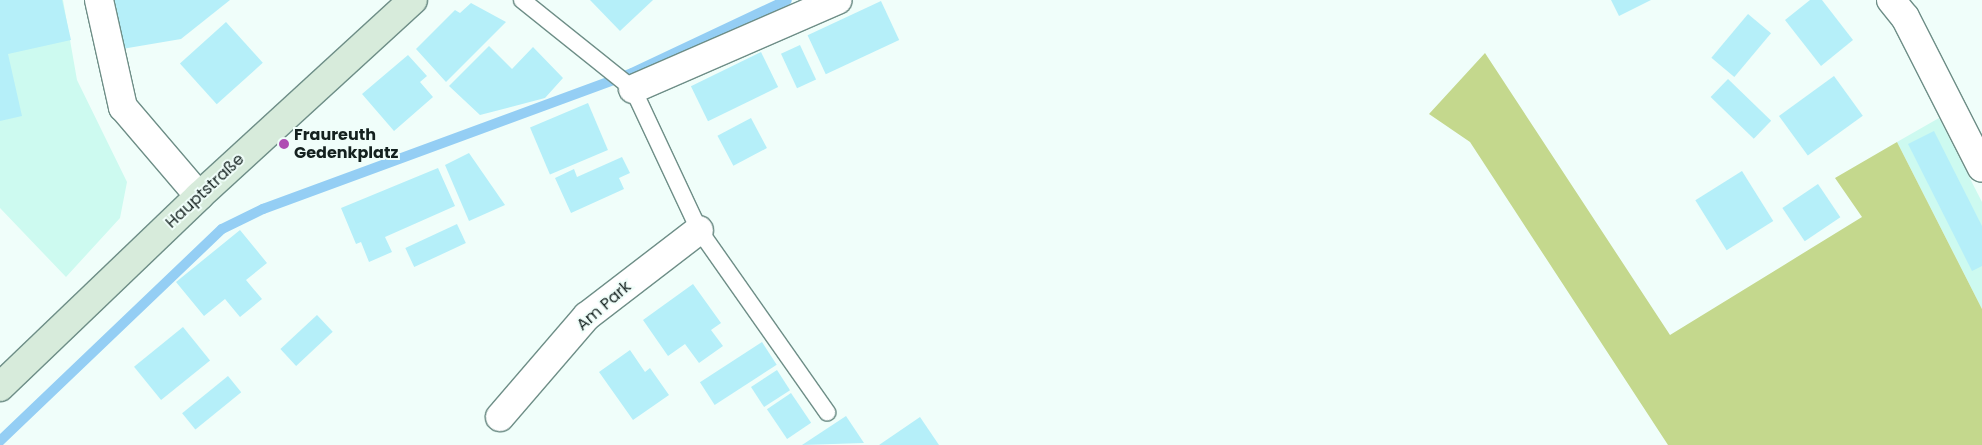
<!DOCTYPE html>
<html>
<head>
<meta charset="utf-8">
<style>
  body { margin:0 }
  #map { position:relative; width:1982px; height:445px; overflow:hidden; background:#f0fefa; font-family:Poppins,sans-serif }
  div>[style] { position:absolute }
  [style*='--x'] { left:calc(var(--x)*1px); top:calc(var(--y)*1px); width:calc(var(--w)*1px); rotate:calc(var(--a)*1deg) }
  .built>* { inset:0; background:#cdfaf0 }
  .green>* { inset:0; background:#c4d88d }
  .stream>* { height:10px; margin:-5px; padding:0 5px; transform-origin:5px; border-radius:5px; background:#94cef4 }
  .building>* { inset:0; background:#b5eff9; transform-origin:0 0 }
  .roads { filter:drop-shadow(1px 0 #6e8e87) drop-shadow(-1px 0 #6e8e87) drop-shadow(0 1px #6e8e87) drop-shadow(0 -1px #6e8e87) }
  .lane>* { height:16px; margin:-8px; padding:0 8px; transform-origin:8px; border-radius:8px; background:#fff }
  .street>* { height:28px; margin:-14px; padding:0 14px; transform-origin:14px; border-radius:14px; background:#fff }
  .secondary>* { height:28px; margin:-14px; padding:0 14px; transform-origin:14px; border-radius:14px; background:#d7ebdb }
  .dots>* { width:14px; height:14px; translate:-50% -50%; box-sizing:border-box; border:2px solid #f0fefa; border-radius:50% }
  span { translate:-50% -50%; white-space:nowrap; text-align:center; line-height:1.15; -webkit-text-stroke:4px #f0fefa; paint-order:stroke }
  .poi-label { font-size:16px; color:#14211f; font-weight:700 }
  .left { translate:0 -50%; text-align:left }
  .street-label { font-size:16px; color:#14211f }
</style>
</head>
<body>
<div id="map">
  <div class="built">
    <div style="clip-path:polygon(0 0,63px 0,77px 80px,127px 182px,120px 218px,66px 277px,0 208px)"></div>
    <div style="clip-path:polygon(1939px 118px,1982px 202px,1982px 309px,1897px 142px)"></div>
  </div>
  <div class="green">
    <div style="clip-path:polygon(1485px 53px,1670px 335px,1862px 217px,1835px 178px,1897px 142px,1982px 309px,1982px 445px,1668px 445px,1470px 142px,1429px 114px)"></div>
  </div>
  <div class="stream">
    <div style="--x:0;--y:441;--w:307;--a:-43.7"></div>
    <div style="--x:222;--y:229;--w:46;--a:-26"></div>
    <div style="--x:263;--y:209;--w:393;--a:-20.2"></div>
    <div style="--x:632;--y:73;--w:171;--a:-25.2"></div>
  </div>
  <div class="building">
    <div style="clip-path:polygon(0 0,62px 0,71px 40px,8px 54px,22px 116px,0 121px)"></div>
    <div style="clip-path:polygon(112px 0,230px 0,181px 39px,122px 49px)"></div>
    <div style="clip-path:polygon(590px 0,653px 0,620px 31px)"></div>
    <div style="clip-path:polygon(1611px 0,1651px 0,1619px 16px)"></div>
    <div style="clip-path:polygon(1810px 0,1822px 0,1853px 40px,1821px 66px,1785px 20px)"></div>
    <div style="left:881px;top:1px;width:43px;height:81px;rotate:65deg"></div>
    <div style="clip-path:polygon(471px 3px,506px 22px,446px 82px,416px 49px,455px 10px,460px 13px)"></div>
    <div style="left:1748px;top:14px;width:30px;height:57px;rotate:40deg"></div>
    <div style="left:226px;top:22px;width:55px;height:62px;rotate:48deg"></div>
    <div style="left:800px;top:45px;width:38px;height:21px;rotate:65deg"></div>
    <div style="clip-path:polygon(489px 46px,512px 69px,533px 47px,563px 78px,545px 98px,480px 115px,449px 86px)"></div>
    <div style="left:761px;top:52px;width:39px;height:78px;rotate:64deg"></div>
    <div style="clip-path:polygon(408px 55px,427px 76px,420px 82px,433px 97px,394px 131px,362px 94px)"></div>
    <div style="left:1834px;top:76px;width:49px;height:68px;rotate:54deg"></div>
    <div style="left:1728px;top:79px;width:60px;height:25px;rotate:44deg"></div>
    <div style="left:588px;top:103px;width:51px;height:63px;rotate:67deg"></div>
    <div style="left:751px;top:118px;width:34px;height:38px;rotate:62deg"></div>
    <div style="clip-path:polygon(1934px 131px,1982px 226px,1982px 266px,1972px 271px,1908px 144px)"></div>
    <div style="clip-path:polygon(469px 153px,505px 205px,469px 221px,445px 165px)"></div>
    <div style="clip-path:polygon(622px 157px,630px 173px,619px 178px,624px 189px,571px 213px,555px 178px,574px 169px,577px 177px)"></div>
    <div style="clip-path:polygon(438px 168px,455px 206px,385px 237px,392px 252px,369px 262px,361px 242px,356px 244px,341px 208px)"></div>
    <div style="left:1742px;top:171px;width:59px;height:55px;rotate:58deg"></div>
    <div style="left:1818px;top:184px;width:40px;height:43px;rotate:56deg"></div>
    <div style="left:457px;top:224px;width:21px;height:57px;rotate:65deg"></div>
    <div style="clip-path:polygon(240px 230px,267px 263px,246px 280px,262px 299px,240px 317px,225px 299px,204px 316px,176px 282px)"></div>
    <div style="clip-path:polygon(693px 284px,721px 323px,711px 330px,723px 346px,699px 363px,685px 344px,668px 356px,643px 320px)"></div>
    <div style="left:317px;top:315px;width:23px;height:50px;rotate:47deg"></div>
    <div style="left:183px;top:327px;width:43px;height:63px;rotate:51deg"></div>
    <div style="left:762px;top:342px;width:27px;height:74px;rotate:57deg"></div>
    <div style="clip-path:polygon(630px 350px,645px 372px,650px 368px,669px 395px,633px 420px,599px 372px)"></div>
    <div style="left:777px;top:370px;width:24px;height:31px;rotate:57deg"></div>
    <div style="left:228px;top:376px;width:21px;height:59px;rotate:51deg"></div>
    <div style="left:791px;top:393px;width:36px;height:29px;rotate:56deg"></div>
    <div style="clip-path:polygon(846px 416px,864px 443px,802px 445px)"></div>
    <div style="clip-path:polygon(920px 417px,939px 445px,879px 445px)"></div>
  </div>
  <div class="roads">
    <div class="lane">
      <div style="--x:522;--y:0;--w:142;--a:38.7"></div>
      <div style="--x:633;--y:89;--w:156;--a:64.9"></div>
      <div style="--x:699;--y:230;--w:223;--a:54.9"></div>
    </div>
    <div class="street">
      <div style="--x:99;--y:0;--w:110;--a:77.4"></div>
      <div style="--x:123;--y:107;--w:117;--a:49.5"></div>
      <div style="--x:1891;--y:0;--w:22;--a:51"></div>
      <div style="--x:1905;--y:17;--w:169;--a:63"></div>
      <div style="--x:633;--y:89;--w:223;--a:-23.5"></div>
      <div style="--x:500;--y:417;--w:133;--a:-49.3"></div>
      <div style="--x:587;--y:316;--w:141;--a:-37.5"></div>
    </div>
    <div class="secondary">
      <div style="--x:0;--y:387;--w:276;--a:-43.8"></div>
      <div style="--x:199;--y:196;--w:290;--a:-42.5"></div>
    </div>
  </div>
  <div class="dots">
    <div style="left:284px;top:144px;background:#af4db3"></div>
  </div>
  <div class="poi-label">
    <span class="left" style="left:294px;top:144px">Fraureuth<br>Gedenkplatz</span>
  </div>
  <div class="street-label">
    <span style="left:205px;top:191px;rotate:-43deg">Hauptstraße</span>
    <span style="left:604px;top:306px;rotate:-41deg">Am Park</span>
  </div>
</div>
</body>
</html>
